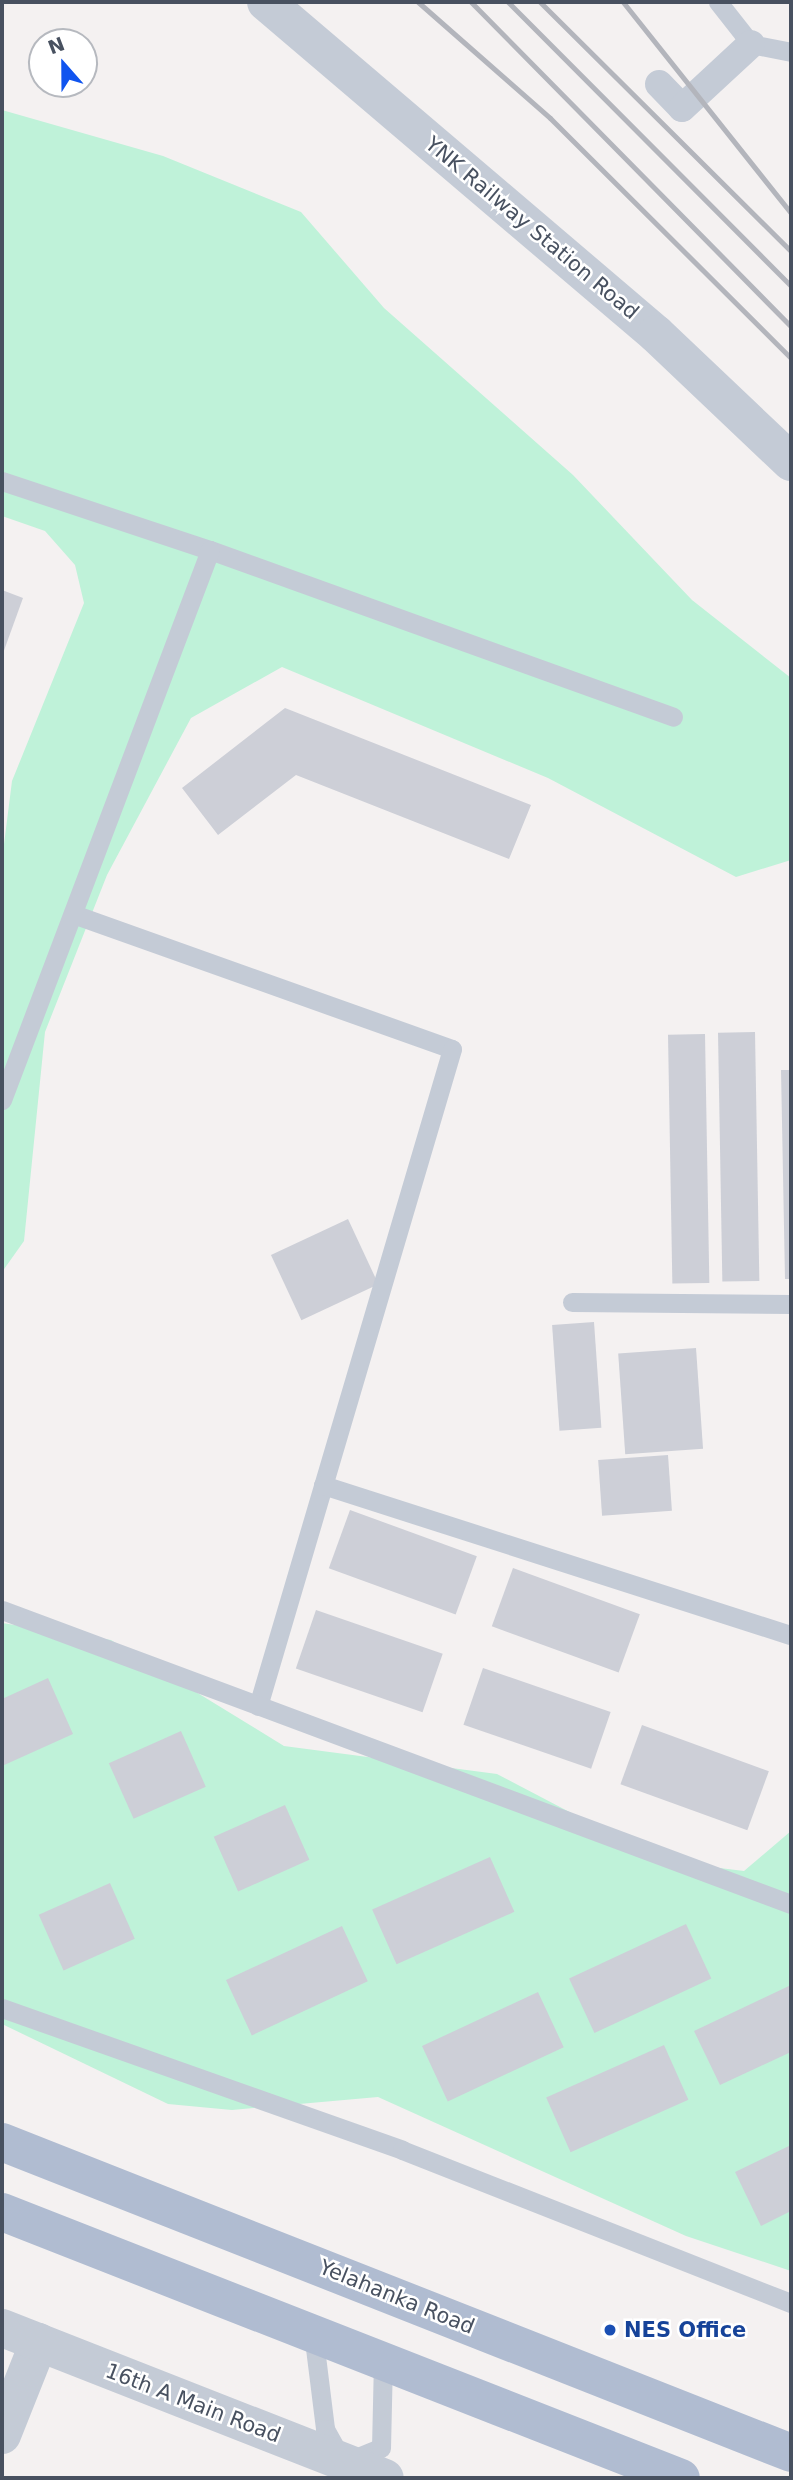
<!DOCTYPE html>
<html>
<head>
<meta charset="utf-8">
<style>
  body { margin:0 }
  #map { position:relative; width:793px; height:2480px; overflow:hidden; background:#f4f1f1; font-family:"DejaVu Sans",sans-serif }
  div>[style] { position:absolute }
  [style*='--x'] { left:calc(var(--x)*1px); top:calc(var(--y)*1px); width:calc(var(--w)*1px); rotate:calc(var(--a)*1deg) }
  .green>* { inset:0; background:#bff2d9 }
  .building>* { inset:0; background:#cdcfd7; transform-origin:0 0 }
  .service>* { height:19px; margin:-9.5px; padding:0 9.5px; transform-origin:9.5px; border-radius:9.5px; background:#c4cbd6 }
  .pedestrian>* { height:28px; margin:-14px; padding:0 14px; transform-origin:14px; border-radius:14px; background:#c4cbd6 }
  .minor>* { height:38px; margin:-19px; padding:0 19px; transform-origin:19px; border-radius:19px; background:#c4cbd6 }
  .tertiary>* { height:38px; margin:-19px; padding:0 19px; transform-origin:19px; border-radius:19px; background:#c4cbd6 }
  .primary>* { height:38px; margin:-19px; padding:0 19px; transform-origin:19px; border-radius:19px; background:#b0bcd1 }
  .rail>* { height:5px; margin:-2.5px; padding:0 2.5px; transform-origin:2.5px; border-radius:2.5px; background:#b3b5bc }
  .dots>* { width:19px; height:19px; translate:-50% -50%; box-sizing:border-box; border:4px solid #fff; border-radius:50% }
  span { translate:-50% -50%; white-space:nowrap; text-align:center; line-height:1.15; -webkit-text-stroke:5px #fff; paint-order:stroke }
  .street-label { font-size:21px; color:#485160 }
  .transit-label { font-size:21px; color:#164399; font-weight:700 }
  .left { translate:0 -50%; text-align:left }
  .frame { position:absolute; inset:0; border:4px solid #485160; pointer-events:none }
  .north { position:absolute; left:28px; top:28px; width:70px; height:70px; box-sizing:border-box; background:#fff; border:2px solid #b6b9bf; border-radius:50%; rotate:339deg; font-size:19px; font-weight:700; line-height:28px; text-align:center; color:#485160 }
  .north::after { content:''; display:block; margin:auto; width:24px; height:32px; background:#1054ef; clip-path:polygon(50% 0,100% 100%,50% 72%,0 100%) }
</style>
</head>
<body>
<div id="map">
  <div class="green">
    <div style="clip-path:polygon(2px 110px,163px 156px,301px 212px,384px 308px,573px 475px,692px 600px,791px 678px,791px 860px,736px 877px,548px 778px,282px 667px,191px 718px,107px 875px,45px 1032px,24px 1241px,2px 1272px,2px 860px,12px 781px,84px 603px,75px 565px,45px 531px,2px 516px)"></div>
    <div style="clip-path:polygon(2px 1623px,111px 1640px,284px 1746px,497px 1774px,663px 1861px,744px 1871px,791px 1831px,791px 2271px,686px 2236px,378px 2097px,232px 2110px,168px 2104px,2px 2024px)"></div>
  </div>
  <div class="building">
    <div style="clip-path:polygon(2px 590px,23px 598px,2px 656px)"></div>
    <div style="clip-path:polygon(285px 708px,531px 805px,509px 859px,296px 775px,218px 835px,182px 788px)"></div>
    <div style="left:755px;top:1032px;width:249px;height:37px;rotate:89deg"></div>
    <div style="left:705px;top:1034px;width:249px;height:37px;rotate:89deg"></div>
    <div style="clip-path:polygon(781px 1070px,791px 1070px,791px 1279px,785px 1279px)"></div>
    <div style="left:348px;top:1219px;width:72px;height:85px;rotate:65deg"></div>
    <div style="left:594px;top:1322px;width:106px;height:42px;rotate:86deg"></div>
    <div style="left:696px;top:1348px;width:101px;height:78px;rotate:86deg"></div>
    <div style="left:668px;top:1455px;width:56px;height:70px;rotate:86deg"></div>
    <div style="left:350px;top:1510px;width:135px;height:62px;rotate:20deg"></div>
    <div style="left:513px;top:1568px;width:135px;height:62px;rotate:20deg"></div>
    <div style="left:316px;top:1610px;width:134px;height:62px;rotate:19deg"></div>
    <div style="left:483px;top:1668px;width:135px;height:60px;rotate:19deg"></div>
    <div style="clip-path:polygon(48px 1678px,73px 1734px,2px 1766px,2px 1699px)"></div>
    <div style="left:642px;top:1725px;width:135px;height:63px;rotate:20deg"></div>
    <div style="left:181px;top:1731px;width:61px;height:79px;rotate:66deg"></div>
    <div style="left:285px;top:1805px;width:60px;height:78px;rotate:66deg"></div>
    <div style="left:490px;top:1857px;width:60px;height:129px;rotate:66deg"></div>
    <div style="left:110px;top:1883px;width:61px;height:78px;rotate:66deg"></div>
    <div style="left:686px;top:1924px;width:60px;height:129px;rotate:65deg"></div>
    <div style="left:342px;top:1926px;width:61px;height:128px;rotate:65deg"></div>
    <div style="clip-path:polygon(791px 1985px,791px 2052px,720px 2085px,694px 2031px)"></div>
    <div style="left:538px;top:1992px;width:61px;height:128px;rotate:65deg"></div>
    <div style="left:664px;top:2045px;width:60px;height:129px;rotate:66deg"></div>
    <div style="clip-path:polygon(791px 2145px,791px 2211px,761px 2226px,735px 2172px)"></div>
  </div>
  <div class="service">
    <div style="--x:718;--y:2;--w:53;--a:51.8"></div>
    <div style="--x:751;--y:44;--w:41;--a:11.3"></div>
    <div style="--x:2;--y:481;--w:219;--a:18.4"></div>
    <div style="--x:210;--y:550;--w:492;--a:19.8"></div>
    <div style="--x:73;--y:914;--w:402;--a:19.6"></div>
    <div style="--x:452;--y:1049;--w:685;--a:106.45"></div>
    <div style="--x:2;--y:1100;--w:588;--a:-69.28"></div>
    <div style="--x:572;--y:1302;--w:219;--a:0.5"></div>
    <div style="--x:323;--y:1485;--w:491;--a:17.8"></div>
    <div style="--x:2;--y:1610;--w:842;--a:20.44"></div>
    <div style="--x:2;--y:2008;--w:424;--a:19.5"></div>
    <div style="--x:402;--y:2150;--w:418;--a:21.5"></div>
    <div style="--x:313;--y:2332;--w:98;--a:82.9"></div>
    <div style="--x:325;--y:2429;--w:31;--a:61"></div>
    <div style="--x:348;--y:2461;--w:35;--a:-22"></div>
    <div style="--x:381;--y:2448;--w:88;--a:-88.7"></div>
  </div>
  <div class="pedestrian">
    <div style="--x:659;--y:84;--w:33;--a:46"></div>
    <div style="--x:682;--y:108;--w:94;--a:-42.8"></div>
  </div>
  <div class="minor">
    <div style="--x:266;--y:2;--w:512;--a:40.41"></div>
    <div style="--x:656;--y:334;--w:186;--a:43.5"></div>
    <div style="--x:2;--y:2435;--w:100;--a:-68.3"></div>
  </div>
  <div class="tertiary">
    <div style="--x:2;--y:2328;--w:411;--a:21.4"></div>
  </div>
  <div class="primary">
    <div style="--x:2;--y:2142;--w:848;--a:21.51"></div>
    <div style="--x:2;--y:2212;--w:729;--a:21.39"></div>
  </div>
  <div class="rail">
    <div style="--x:418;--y:2;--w:176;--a:41.3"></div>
    <div style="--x:550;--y:118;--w:340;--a:44.9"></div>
    <div style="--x:471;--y:2;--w:455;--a:45.4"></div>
    <div style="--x:508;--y:2;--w:401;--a:45.1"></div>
    <div style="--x:540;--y:2;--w:354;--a:44.8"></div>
    <div style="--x:623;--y:2;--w:270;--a:51.5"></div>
  </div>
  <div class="dots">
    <div style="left:610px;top:2330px;background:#1a4fb4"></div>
  </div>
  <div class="street-label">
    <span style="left:532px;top:228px;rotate:40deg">YNK Railway Station Road</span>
    <span style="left:397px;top:2297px;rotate:22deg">Yelahanka Road</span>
    <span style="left:193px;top:2403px;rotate:21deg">16th A Main Road</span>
  </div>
  <div class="transit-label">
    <span class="left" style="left:624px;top:2330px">NES Office</span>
  </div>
  <div class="frame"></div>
  <div class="north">N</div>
</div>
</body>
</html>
